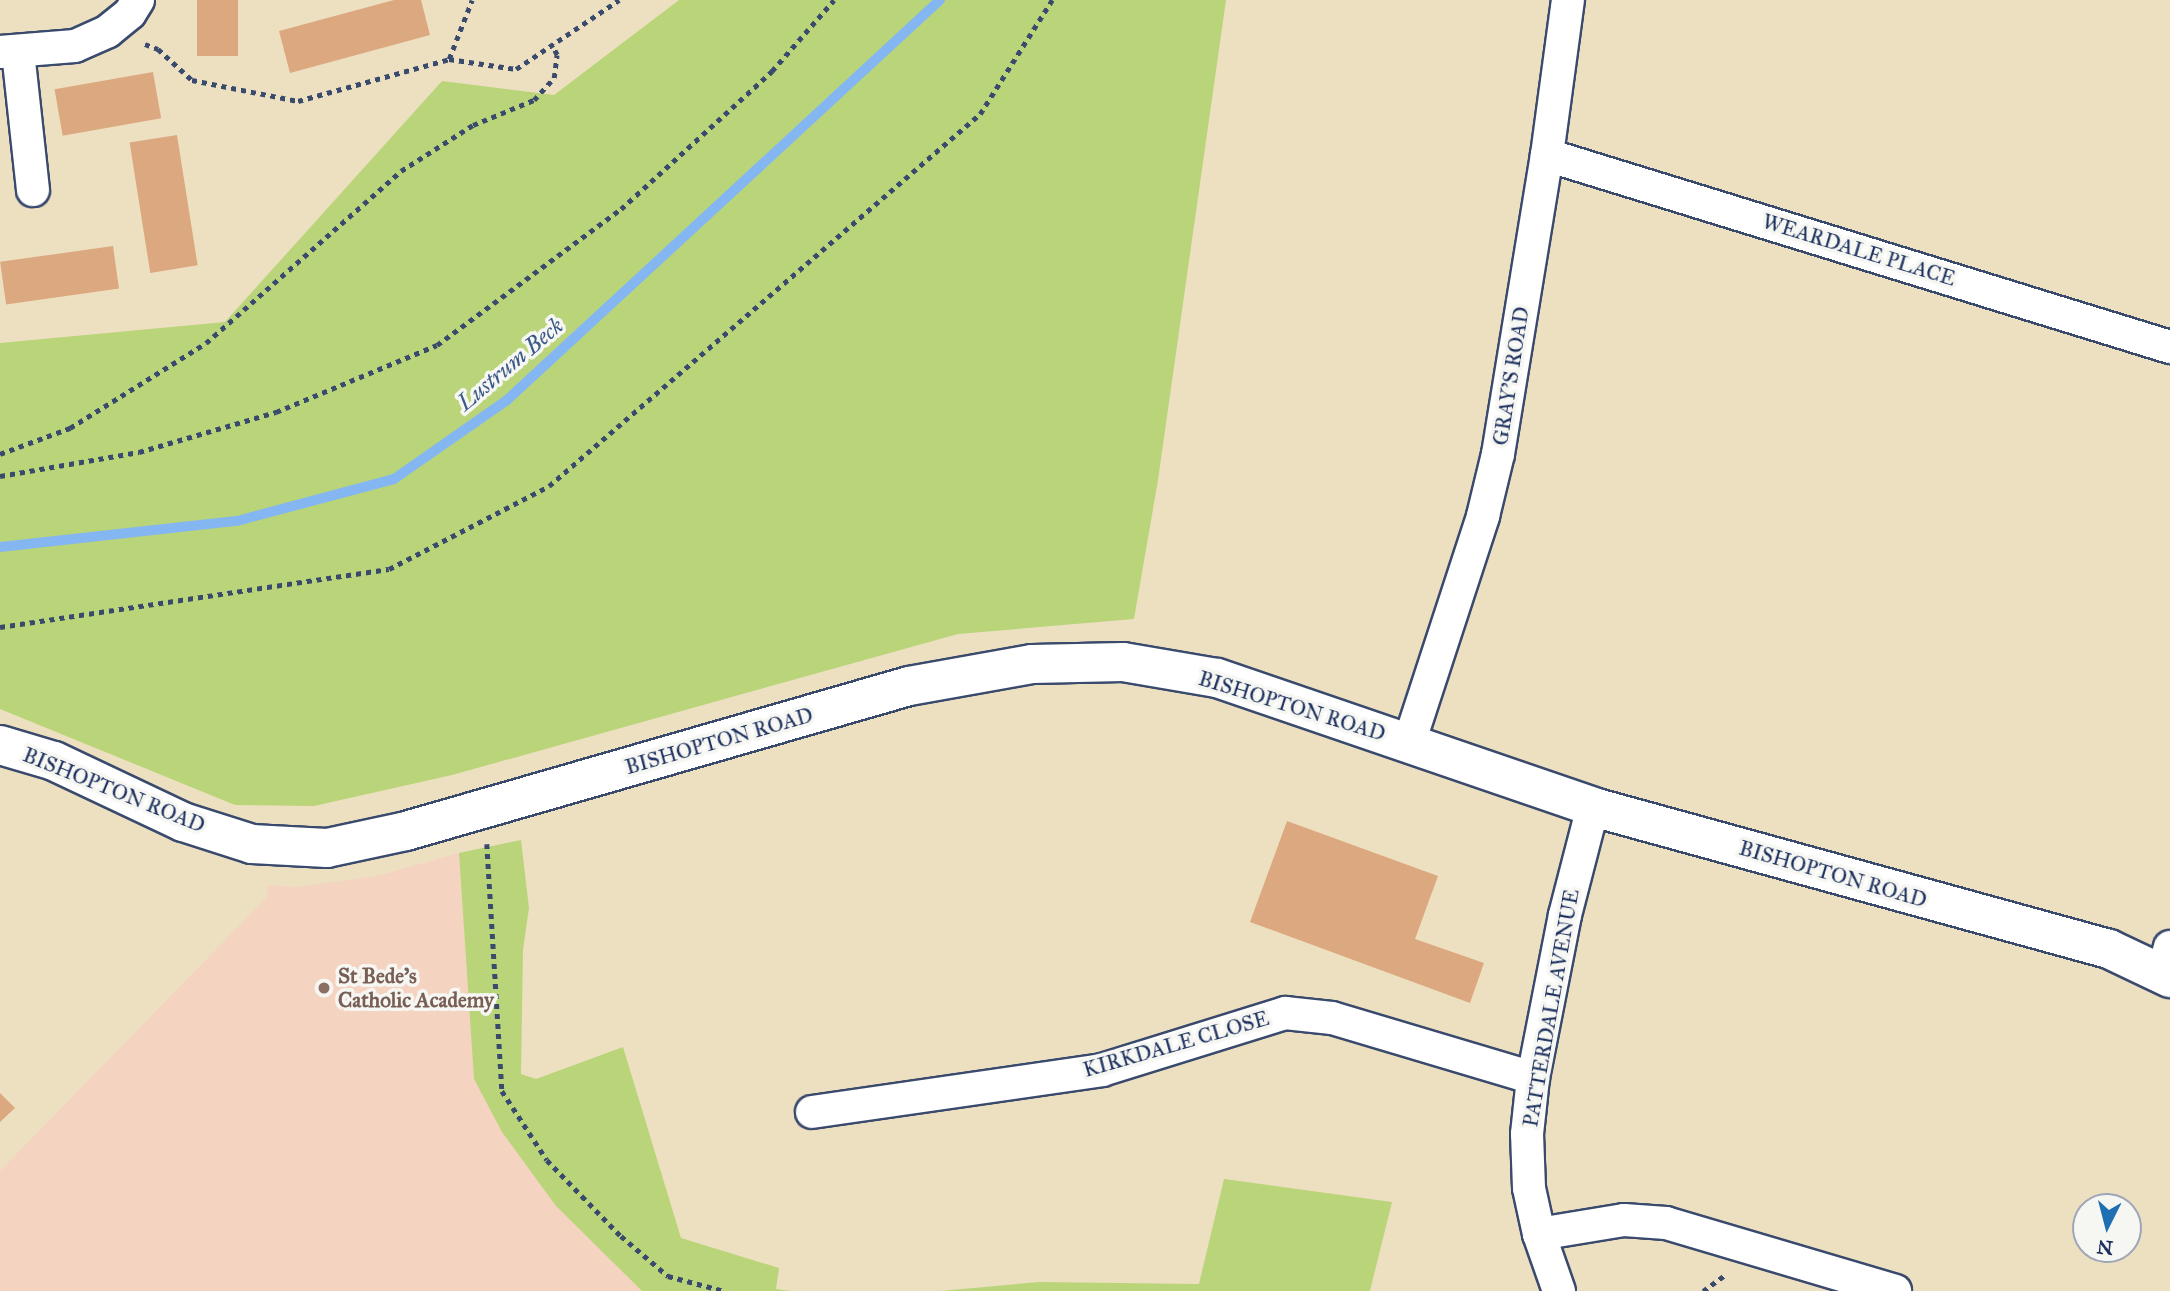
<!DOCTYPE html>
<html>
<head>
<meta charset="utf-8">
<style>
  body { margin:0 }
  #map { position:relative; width:2170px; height:1291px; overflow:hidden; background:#ede0c1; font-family:"IM FELL Great Primer",serif }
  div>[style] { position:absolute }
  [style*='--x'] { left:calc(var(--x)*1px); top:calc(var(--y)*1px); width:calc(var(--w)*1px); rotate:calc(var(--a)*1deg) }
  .built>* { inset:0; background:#f4d3c0 }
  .green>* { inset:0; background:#bad479 }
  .stream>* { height:10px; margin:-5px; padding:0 5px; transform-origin:5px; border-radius:5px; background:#84b7f1 }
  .building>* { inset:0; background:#dca87f; transform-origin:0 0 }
  .path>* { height:4.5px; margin-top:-2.25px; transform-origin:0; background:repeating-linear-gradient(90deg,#3a4a6d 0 5px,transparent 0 10px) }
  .roads { filter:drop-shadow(2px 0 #3a4a6d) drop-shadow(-2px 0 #3a4a6d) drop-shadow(0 2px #3a4a6d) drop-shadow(0 -2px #3a4a6d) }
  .minor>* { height:32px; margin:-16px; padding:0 16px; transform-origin:16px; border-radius:16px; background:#fff }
  .tertiary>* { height:38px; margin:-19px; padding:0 19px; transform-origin:19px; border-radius:19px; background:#fff }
  .dots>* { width:19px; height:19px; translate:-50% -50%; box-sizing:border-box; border:4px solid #f6f6f2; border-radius:50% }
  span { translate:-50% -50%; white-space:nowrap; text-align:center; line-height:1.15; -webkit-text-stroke:7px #f6f6f2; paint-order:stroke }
  .street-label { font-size:21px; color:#1b2f5e }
  .education-label { font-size:21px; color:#785e54; font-weight:700 }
  .left { translate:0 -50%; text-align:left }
  .water-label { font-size:23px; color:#3a588a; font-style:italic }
  .north { position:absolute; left:2072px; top:1193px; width:70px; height:70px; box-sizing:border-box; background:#f6f6f2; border:2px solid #9ea6b7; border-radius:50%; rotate:186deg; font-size:19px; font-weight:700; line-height:28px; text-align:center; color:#1b2f5e }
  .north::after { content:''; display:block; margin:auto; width:24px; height:32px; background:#1f6fb2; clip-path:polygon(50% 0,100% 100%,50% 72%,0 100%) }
</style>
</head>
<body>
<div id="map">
  <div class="built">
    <div style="clip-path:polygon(459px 853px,474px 1079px,556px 1206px,642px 1291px,0 1291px,0 1171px,267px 897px,268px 885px,295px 887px,377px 876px)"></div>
  </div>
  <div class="green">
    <div style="clip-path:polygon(679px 0,1226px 0,1158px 480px,1134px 619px,958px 634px,452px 775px,314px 806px,235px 805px,0 709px,0 343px,225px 322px,442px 81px,554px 95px)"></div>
    <div style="clip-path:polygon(521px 840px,529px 908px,523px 950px,521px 1074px,536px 1079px,623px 1047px,681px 1238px,779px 1268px,776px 1289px,791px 1291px,642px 1291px,556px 1206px,502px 1132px,474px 1079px,459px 853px)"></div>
    <div style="clip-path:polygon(1224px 1179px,1392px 1202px,1370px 1291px,940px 1291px,1039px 1282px,1199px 1284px)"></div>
  </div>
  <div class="stream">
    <div style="--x:0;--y:547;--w:238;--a:-6.3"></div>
    <div style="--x:237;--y:521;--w:163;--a:-15"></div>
    <div style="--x:394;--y:479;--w:136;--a:-34.9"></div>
    <div style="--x:506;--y:401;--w:591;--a:-42.74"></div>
  </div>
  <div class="building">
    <div style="left:197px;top:0;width:41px;height:56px"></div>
    <div style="clip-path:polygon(394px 0,421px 0,430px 35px,290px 73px,279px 31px)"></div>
    <div style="left:153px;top:72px;width:47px;height:100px;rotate:80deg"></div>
    <div style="left:177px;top:135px;width:132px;height:48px;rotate:81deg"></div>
    <div style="left:113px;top:246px;width:43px;height:114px;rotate:82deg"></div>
    <div style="clip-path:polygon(1287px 821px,1438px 876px,1415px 939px,1484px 963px,1470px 1003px,1250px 922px)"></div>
    <div style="clip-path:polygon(0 1093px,15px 1108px,0 1122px)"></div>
  </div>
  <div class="path">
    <div style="--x:145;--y:44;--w:14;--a:21"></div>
    <div style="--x:158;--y:49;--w:46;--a:42.4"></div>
    <div style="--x:192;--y:80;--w:108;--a:11.2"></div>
    <div style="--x:298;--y:101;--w:157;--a:-15.5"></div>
    <div style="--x:449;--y:59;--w:63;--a:-68.7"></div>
    <div style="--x:449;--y:59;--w:68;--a:8.5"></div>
    <div style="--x:516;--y:69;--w:124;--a:-33.8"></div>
    <div style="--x:0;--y:454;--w:75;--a:-20.4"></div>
    <div style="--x:70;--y:428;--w:160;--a:-32"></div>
    <div style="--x:206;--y:343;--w:260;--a:-41.4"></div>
    <div style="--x:401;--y:171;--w:85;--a:-32.6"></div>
    <div style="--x:473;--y:125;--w:66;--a:-22.3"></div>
    <div style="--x:534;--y:100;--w:30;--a:-48"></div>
    <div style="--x:554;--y:78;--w:23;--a:-83"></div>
    <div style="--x:557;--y:55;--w:11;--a:-117"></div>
    <div style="--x:0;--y:476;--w:141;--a:-9.8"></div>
    <div style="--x:139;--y:452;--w:143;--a:-16.3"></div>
    <div style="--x:276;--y:412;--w:174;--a:-22.6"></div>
    <div style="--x:437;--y:345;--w:229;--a:-36.5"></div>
    <div style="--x:621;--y:209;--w:205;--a:-42.4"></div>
    <div style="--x:772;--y:71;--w:94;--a:-48.9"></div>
    <div style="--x:0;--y:627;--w:393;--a:-8.5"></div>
    <div style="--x:389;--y:569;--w:180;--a:-27.4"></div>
    <div style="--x:549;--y:486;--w:569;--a:-40.8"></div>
    <div style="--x:980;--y:114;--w:135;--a:-57.7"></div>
    <div style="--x:487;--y:844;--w:247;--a:86.5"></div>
    <div style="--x:502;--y:1091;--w:82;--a:56.9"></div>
    <div style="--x:547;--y:1160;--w:106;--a:45.8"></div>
    <div style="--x:621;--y:1236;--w:62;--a:40.4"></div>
    <div style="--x:668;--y:1276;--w:58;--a:15"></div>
    <div style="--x:1703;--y:1291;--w:27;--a:-36"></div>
  </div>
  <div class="roads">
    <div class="minor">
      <div style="--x:0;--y:52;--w:75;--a:-4.6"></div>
      <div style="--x:75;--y:46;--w:36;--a:-24"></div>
      <div style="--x:108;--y:31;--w:28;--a:-39"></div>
      <div style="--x:130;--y:13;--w:15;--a:-58"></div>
      <div style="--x:18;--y:52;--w:139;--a:83.8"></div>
      <div style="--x:1547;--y:155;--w:652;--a:17.13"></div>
      <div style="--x:1409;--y:743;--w:239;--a:-71.9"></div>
      <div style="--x:1483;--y:516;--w:64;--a:-76.4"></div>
      <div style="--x:1498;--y:454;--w:303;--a:-80.7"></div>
      <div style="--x:1547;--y:155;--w:156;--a:-82.3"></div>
      <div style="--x:2163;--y:973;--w:27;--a:-75"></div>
      <div style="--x:812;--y:1112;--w:293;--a:-8.2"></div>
      <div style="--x:1102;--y:1070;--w:192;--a:-17.3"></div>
      <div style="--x:1285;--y:1013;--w:47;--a:6.1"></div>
      <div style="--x:1332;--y:1018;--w:210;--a:16.6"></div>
      <div style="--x:1539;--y:1234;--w:86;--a:-9.4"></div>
      <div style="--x:1624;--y:1220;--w:42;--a:4.1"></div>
      <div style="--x:1666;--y:1223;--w:239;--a:16.5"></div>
      <div style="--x:1559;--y:1291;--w:60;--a:-109.3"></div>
      <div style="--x:1539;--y:1234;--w:47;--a:-102.3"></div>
      <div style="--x:1529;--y:1188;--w:54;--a:-92.1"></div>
      <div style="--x:1527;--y:1134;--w:56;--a:-83.9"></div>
      <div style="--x:1533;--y:1078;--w:166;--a:-78.9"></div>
      <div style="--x:1565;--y:915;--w:112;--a:-75.5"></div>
    </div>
    <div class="tertiary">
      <div style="--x:0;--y:745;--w:56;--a:16.5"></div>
      <div style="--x:54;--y:761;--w:143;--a:25.3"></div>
      <div style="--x:183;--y:822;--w:72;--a:17.7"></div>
      <div style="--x:252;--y:844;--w:75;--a:3.1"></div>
      <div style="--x:327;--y:848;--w:81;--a:-12.1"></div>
      <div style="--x:406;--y:831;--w:523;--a:-16.08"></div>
      <div style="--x:909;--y:686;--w:125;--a:-10.1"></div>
      <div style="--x:1032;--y:664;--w:91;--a:-1.3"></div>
      <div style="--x:1123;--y:662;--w:95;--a:9.7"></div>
      <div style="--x:1217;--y:678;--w:398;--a:18.9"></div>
      <div style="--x:1593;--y:807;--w:535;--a:15.39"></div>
      <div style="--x:2109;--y:949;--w:68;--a:25.4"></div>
    </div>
  </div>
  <div class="dots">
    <div style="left:324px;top:988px;background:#8d6e63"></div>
  </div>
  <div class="street-label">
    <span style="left:1859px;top:250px;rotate:17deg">WEARDALE PLACE</span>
    <span style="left:1511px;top:376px;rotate:-81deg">GRAY'S ROAD</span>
    <span style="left:1292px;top:706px;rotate:17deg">BISHOPTON ROAD</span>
    <span style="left:719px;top:741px;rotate:-16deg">BISHOPTON ROAD</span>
    <span style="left:114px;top:790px;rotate:22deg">BISHOPTON ROAD</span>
    <span style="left:1833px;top:874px;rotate:16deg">BISHOPTON ROAD</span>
    <span style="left:1551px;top:1008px;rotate:-80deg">PATTERDALE AVENUE</span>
    <span style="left:1176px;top:1044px;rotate:-16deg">KIRKDALE CLOSE</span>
  </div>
  <div class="education-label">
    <span class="left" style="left:338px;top:988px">St Bede's<br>Catholic Academy</span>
  </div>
  <div class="water-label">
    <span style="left:510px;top:364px;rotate:-40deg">Lustrum Beck</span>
  </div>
  <div class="north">N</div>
</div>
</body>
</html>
